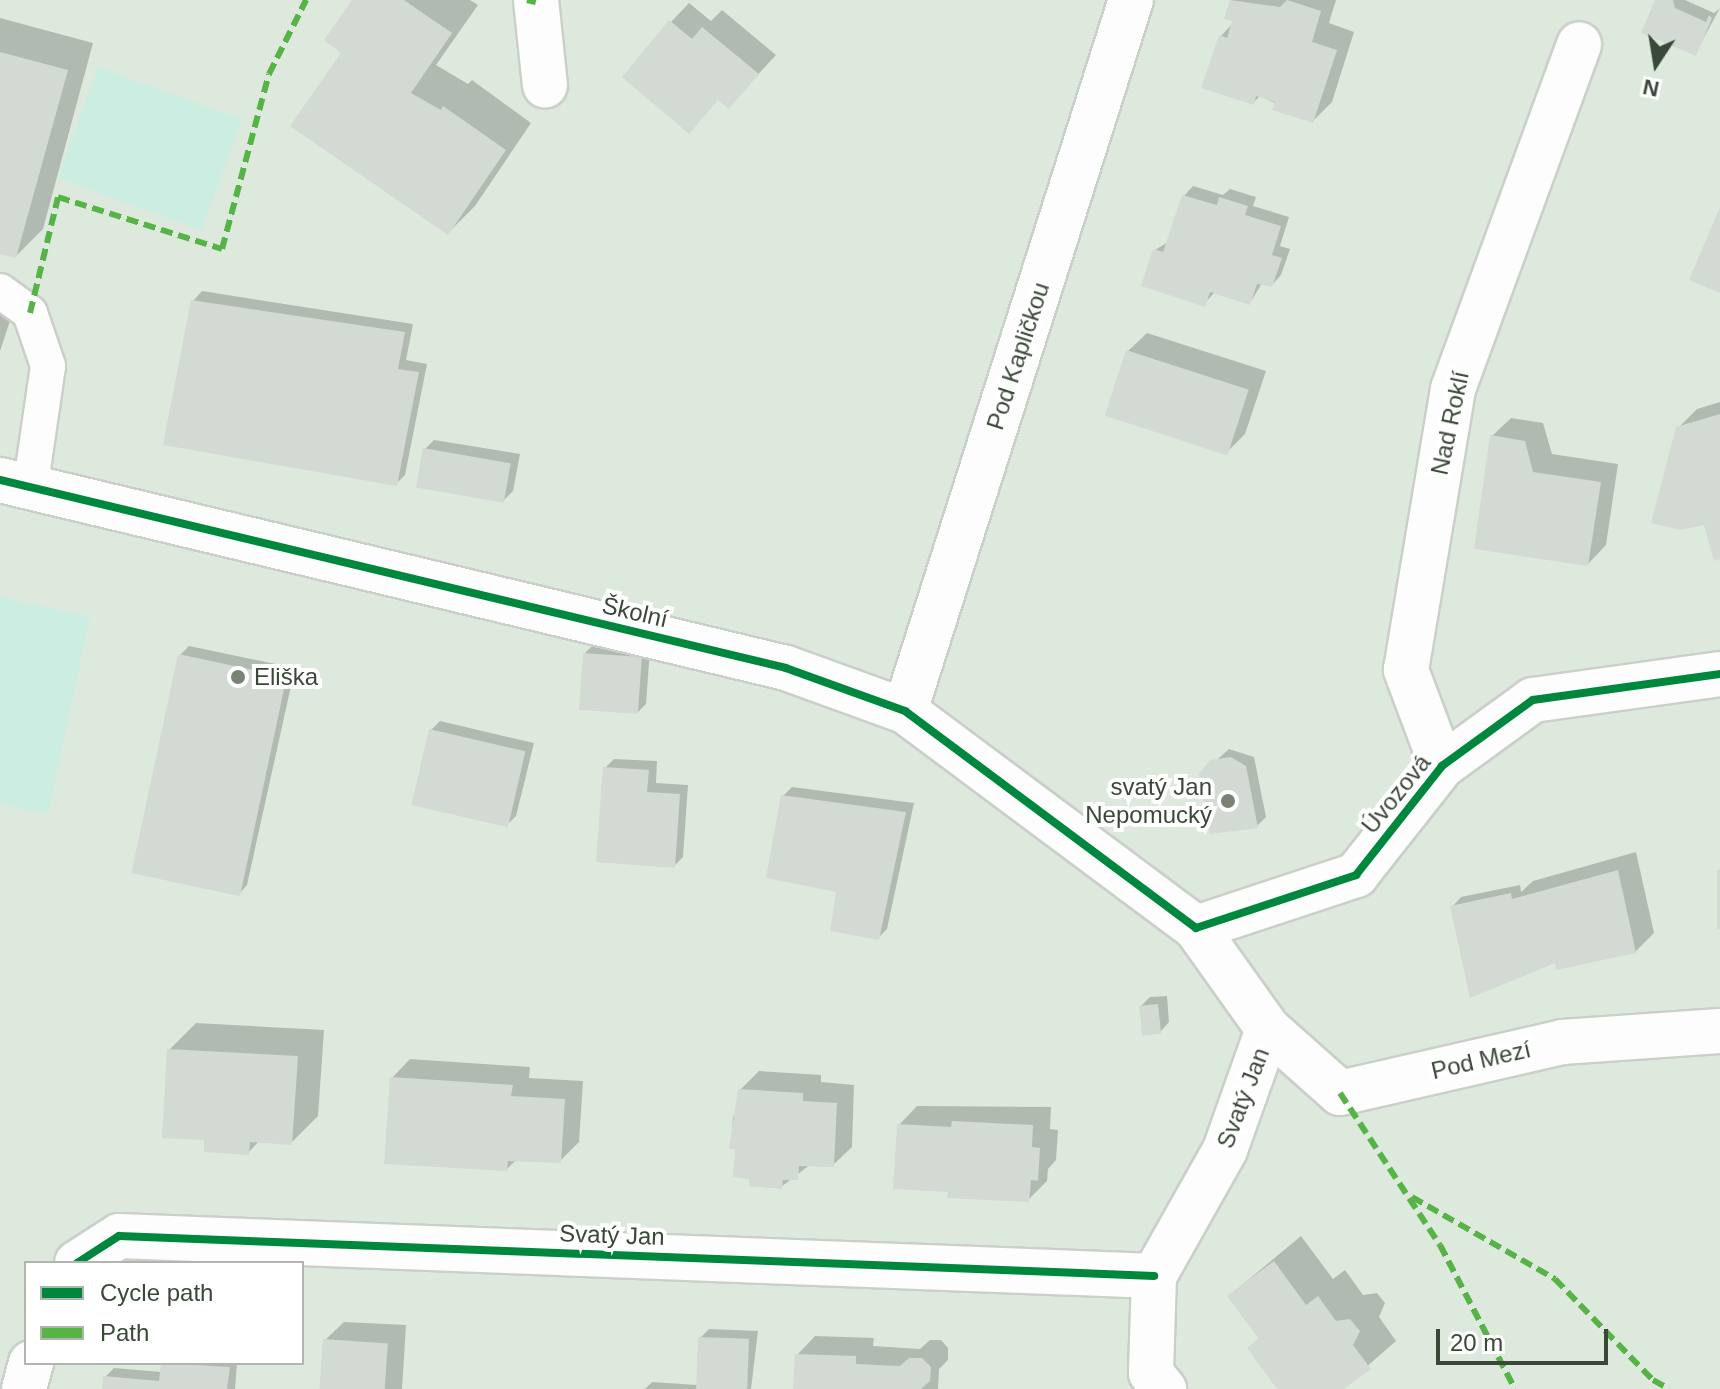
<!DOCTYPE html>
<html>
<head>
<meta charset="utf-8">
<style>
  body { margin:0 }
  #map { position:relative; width:1720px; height:1389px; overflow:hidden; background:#ecf1ec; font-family:Arial,sans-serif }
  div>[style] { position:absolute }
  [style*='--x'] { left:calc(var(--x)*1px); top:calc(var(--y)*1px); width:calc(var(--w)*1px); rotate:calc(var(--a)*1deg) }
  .residential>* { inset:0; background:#dee9dd }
  .green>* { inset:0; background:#ccede1; transform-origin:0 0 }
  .shadow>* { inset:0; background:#0003 }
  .building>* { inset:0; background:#d3d9d3; transform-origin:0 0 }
  .roads { filter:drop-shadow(2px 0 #cacfc9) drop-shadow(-2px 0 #cacfc9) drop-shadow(0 2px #cacfc9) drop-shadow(0 -2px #cacfc9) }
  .lane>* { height:34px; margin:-17px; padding:0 17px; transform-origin:17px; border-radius:17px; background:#fcfdfc }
  .street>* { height:44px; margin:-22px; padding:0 22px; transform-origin:22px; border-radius:22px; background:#fcfdfc }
  .quiet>* { height:6px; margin-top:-3px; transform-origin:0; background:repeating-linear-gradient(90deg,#56b346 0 12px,transparent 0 18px) }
  .cycleway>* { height:8px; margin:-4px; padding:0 4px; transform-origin:4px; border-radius:4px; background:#00873e }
  .dots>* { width:22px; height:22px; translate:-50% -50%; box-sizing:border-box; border:4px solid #fff; border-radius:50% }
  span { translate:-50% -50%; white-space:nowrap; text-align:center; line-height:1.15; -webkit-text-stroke:8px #fff; paint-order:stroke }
  .street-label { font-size:24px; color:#394837 }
  .poi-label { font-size:24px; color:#394837 }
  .left { translate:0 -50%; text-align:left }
  .right { translate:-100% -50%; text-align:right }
  .legend { position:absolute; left:24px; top:1261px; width:280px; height:104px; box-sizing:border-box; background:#fff; border:2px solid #b0b6af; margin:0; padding:10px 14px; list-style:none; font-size:24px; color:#394837 }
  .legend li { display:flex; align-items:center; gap:16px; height:40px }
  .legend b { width:40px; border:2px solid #b0b6af }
  .north { position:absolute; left:1616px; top:24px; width:80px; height:80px; -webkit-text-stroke:6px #fff; paint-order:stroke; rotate:192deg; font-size:22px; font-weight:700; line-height:32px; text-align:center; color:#394837 }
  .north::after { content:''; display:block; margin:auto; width:28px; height:36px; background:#394837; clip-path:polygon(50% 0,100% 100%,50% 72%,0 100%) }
  .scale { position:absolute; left:1436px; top:1329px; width:172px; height:36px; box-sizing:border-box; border:4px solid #394837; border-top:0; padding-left:10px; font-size:24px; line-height:28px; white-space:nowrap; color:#394837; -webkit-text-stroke:6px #fff; paint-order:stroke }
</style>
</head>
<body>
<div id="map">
  <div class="residential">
    <div style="clip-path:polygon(evenodd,0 0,1720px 0,1720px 1389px,0 1389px,0 0,26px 1263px,302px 1263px,302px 1363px,26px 1363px,26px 1263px)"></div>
  </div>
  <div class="green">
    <div style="left:98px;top:67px;width:153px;height:118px;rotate:20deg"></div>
    <div style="clip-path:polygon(0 597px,90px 617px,48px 814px,0 804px)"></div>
  </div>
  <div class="shadow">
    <div style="clip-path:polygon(355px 0,470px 0,478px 5px,436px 65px,468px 84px,472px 80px,531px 123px,475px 206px,448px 233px,344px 52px)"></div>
    <div style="clip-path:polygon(1232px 0,1336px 0,1329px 23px,1354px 32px,1332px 102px,1313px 121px,1260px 96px,1254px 102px,1221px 36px,1234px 22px,1227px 17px)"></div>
    <div style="clip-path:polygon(1657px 0,1685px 0,1714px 13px,1720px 8px,1695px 54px)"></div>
    <div style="clip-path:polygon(689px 3px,711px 21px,722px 10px,776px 55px,729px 106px,671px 22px)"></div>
    <div style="clip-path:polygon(0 18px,93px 43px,43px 229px,16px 256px,0 252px)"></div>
    <div style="clip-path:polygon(1193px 186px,1223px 195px,1230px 189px,1256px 197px,1253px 206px,1289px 217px,1280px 246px,1290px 249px,1281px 275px,1272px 285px,1262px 283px,1250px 303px,1215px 292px,1204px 304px,1155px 250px,1168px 242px,1184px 196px)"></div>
    <div style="clip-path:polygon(202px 291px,413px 324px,406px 360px,427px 364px,405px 475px,396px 484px,193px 301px)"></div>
    <div style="clip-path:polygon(0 300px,15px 306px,0 351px)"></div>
    <div style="clip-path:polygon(1147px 333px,1266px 371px,1245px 434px,1226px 453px,1128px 351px)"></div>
    <div style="clip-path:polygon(1720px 402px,1720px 557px,1678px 428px,1697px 409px)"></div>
    <div style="clip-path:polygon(1511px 418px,1543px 423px,1552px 454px,1618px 464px,1606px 545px,1588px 564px,1492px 436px)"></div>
    <div style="clip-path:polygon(434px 440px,520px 454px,513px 491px,504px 500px,425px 449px)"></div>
    <div style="clip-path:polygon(594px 644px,650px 649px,646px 704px,637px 713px,585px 653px)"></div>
    <div style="clip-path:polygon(189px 646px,295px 668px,247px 885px,238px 895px,180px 655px)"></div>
    <div style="clip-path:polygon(440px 721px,534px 743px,516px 816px,507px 825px,431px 730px)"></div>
    <div style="clip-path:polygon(1229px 749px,1254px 757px,1266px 817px,1257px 826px,1211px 765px)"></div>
    <div style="clip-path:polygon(614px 759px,657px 761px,656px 783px,688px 785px,683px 857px,674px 866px,605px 768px)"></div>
    <div style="clip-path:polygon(792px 787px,914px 803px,887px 929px,878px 938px,783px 796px)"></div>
    <div style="clip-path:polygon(1636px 852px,1654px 933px,1635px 952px,1556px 961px,1452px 907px,1461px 897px,1520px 885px,1521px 892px,1533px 881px)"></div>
    <div style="clip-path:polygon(1167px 996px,1169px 1022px,1160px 1032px,1141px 1006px,1150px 997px)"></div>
    <div style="clip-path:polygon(196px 1023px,324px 1030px,318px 1116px,291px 1143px,260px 1140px,248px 1153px,206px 1138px,169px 1050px)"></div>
    <div style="clip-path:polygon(410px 1059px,530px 1067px,529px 1078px,583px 1081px,579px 1142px,560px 1161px,517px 1159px,507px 1169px,392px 1078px)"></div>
    <div style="clip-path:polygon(759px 1071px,821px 1075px,821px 1082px,854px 1085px,852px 1147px,833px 1165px,811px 1164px,781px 1187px,751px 1177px,737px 1147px,731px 1147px,733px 1117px,739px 1111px,740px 1090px)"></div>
    <div style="clip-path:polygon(917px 1106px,1051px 1107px,1050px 1129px,1058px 1130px,1056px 1160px,1048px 1169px,1047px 1181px,1028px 1200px,950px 1190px,899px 1125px)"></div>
    <div style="clip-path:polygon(1301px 1236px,1333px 1279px,1345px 1270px,1363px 1295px,1377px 1293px,1385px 1303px,1379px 1317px,1396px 1341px,1341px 1389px,1280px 1389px,1250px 1348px,1260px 1337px,1229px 1296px)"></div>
    <div style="clip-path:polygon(344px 1322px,406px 1325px,402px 1389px,322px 1389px,325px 1340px)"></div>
    <div style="clip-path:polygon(709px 1329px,758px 1331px,751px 1389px,645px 1389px,652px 1382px,697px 1385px,700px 1338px)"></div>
    <div style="clip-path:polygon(815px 1336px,874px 1338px,873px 1346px,920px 1349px,930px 1340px,941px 1340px,948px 1348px,948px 1360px,939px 1369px,938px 1389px,795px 1389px,797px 1355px)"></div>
    <div style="clip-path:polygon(163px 1363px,237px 1363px,235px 1389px,104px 1389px,105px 1377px,114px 1368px,162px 1372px)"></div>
  </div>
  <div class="building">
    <div style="clip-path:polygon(352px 0,404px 0,452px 33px,411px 93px,441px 110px,443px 106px,506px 150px,448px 235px,290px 126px,341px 53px,324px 40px)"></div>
    <div style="clip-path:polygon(1230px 0,1280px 7px,1287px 0,1321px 11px,1312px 42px,1337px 50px,1313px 123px,1272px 110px,1275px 102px,1256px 96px,1254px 105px,1201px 88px,1219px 35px,1227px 38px,1232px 21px,1224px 19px)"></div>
    <div style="clip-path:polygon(1655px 0,1673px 0,1675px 8px,1706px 22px,1709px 15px,1712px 18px,1696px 56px,1641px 33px)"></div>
    <div style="clip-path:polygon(669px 20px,692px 39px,702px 27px,759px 74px,729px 109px,718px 100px,689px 134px,622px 77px)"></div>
    <div style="clip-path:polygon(0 52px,68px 70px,16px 258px,0 254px)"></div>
    <div style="clip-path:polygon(1182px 195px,1217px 205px,1219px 197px,1248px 206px,1245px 215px,1281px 226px,1272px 255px,1282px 258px,1272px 287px,1257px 284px,1250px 305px,1210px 292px,1205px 307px,1141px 286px,1153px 249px,1163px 252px)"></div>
    <div style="clip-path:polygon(1720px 207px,1720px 293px,1689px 280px)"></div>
    <div style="clip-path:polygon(191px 300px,405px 332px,398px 369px,419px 372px,397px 486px,163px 445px)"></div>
    <div style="left:1126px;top:350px;width:129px;height:69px;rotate:18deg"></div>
    <div style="clip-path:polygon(1720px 414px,1720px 559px,1714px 561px,1704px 525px,1681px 530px,1651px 523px,1676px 427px)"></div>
    <div style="clip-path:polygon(1490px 435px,1525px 441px,1533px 472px,1601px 482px,1588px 566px,1474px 549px)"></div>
    <div style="left:423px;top:448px;width:89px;height:40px;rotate:10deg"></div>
    <div style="left:583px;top:653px;width:59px;height:57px;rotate:4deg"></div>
    <div style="left:178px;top:654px;width:111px;height:224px;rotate:12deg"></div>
    <div style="left:429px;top:729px;width:99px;height:78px;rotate:13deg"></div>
    <div style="clip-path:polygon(1231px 757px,1246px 766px,1258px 828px,1209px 834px,1199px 774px,1210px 760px)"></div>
    <div style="clip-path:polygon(603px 767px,649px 770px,647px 792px,680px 794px,675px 868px,596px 862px)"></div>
    <div style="clip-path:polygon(781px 795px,906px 812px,879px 940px,830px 931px,836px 892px,766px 878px)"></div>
    <div style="clip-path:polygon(1618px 870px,1636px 953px,1556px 970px,1555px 963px,1470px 998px,1450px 906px,1511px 893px,1512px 899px)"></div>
    <div style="left:1717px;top:870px;width:3px;height:59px"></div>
    <div style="left:1158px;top:1004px;width:30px;height:19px;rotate:84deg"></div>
    <div style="clip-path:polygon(167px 1049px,298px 1056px,292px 1145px,250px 1142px,249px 1155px,204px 1152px,204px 1140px,162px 1138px)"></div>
    <div style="clip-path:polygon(390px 1077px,513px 1085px,511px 1096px,565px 1099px,561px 1163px,508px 1161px,507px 1171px,384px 1164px)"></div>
    <div style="clip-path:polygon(738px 1089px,803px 1093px,803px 1101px,837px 1103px,834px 1167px,799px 1166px,798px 1180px,783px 1180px,782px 1189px,749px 1186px,749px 1179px,733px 1177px,735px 1149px,729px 1149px)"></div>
    <div style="clip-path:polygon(952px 1121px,1033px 1125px,1032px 1147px,1040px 1148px,1038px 1181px,1031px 1180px,1029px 1202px,947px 1198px,948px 1192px,893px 1189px,897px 1124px,951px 1127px)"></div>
    <div style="clip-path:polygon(1274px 1261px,1306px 1305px,1318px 1296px,1336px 1321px,1350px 1319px,1360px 1331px,1353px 1345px,1371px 1369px,1344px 1389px,1277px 1389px,1247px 1348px,1259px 1339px,1227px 1296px)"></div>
    <div style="left:698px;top:1337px;width:51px;height:52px;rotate:2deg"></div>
    <div style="left:323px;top:1339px;width:65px;height:50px;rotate:4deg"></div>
    <div style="clip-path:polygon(795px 1354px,856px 1356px,856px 1364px,900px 1366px,909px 1358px,922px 1358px,931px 1367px,930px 1381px,921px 1389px,793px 1389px)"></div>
    <div style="clip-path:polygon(161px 1363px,230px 1367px,227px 1389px,102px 1389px,103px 1376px,159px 1381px)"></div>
  </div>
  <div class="roads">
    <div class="lane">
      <div style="--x:0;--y:291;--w:37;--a:36"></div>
      <div style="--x:30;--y:313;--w:56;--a:71.2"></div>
      <div style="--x:48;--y:366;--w:124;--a:98.3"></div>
    </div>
    <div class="street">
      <div style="--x:536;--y:0;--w:86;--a:84"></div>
      <div style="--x:0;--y:480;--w:808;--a:13.45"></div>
      <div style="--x:786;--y:668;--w:127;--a:19.9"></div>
      <div style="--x:905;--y:711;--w:363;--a:36.7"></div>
      <div style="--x:1196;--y:928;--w:124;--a:54.5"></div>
      <div style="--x:1268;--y:1029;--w:128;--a:109.6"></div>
      <div style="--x:1225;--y:1150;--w:145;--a:119.4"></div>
      <div style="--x:1154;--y:1276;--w:97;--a:91.8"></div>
      <div style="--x:1151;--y:1373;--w:21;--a:51"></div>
      <div style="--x:905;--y:711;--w:746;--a:-72.37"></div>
      <div style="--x:1442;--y:766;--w:103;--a:-110.6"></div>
      <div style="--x:1406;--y:670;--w:285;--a:-80.5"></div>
      <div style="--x:1453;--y:389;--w:367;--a:-69.9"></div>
      <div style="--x:1196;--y:928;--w:169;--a:-18.3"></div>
      <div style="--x:1356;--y:875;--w:139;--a:-51.7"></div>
      <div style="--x:1442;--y:766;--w:112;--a:-36"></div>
      <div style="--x:1533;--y:700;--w:189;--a:-7.9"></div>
      <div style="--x:1268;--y:1029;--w:96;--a:41.6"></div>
      <div style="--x:1340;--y:1093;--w:228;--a:-12.9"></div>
      <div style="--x:1562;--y:1042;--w:158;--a:-4"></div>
      <div style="--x:77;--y:1263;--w:50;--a:-32.7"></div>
      <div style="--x:119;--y:1236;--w:1036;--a:2.21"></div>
      <div style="--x:24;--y:1389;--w:27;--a:-75"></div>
    </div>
  </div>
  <div class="quiet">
    <div style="--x:527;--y:0;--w:9;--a:13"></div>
    <div style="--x:30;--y:313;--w:119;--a:-76.4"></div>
    <div style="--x:58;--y:197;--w:172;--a:17.6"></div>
    <div style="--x:222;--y:249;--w:181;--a:-75"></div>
    <div style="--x:269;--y:74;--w:83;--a:-63.4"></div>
    <div style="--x:1340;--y:1093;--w:182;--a:56.7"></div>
    <div style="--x:1440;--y:1245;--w:162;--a:62.5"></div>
    <div style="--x:1412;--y:1197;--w:165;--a:29.8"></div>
    <div style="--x:1555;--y:1279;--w:141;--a:45.9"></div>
    <div style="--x:1653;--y:1380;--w:18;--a:29"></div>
  </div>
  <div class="cycleway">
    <div style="--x:0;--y:480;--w:808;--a:13.45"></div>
    <div style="--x:786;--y:668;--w:127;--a:19.9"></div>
    <div style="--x:905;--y:711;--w:363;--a:36.7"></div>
    <div style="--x:1196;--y:928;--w:169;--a:-18.3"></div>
    <div style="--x:1356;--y:875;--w:139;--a:-51.7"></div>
    <div style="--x:1442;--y:766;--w:112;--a:-36"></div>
    <div style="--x:1533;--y:700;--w:189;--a:-7.9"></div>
    <div style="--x:77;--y:1263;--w:50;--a:-32.7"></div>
    <div style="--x:119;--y:1236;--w:1036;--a:2.21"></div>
  </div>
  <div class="dots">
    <div style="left:238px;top:677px;background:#788376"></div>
    <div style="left:1228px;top:801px;background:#788376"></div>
  </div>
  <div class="street-label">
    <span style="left:1018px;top:356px;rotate:-72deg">Pod Kapličkou</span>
    <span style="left:1450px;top:423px;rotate:-78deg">Nad Roklí</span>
    <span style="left:635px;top:612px;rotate:13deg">Školní</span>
    <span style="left:1396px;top:794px;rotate:-51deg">Úvozová</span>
    <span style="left:1481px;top:1060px;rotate:-13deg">Pod Mezí</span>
    <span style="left:1243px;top:1098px;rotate:-69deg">Svatý Jan</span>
    <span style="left:612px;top:1235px;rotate:2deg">Svatý Jan</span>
  </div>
  <div class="poi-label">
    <span class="left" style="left:254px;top:677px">Eliška</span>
    <span class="right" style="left:1212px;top:801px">svatý Jan<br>Nepomucký</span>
  </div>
  <ul class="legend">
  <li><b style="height:10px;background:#00873e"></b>Cycle path</li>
  <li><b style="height:10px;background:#56b346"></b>Path</li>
  </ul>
  <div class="north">N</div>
  <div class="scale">20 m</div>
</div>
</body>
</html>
